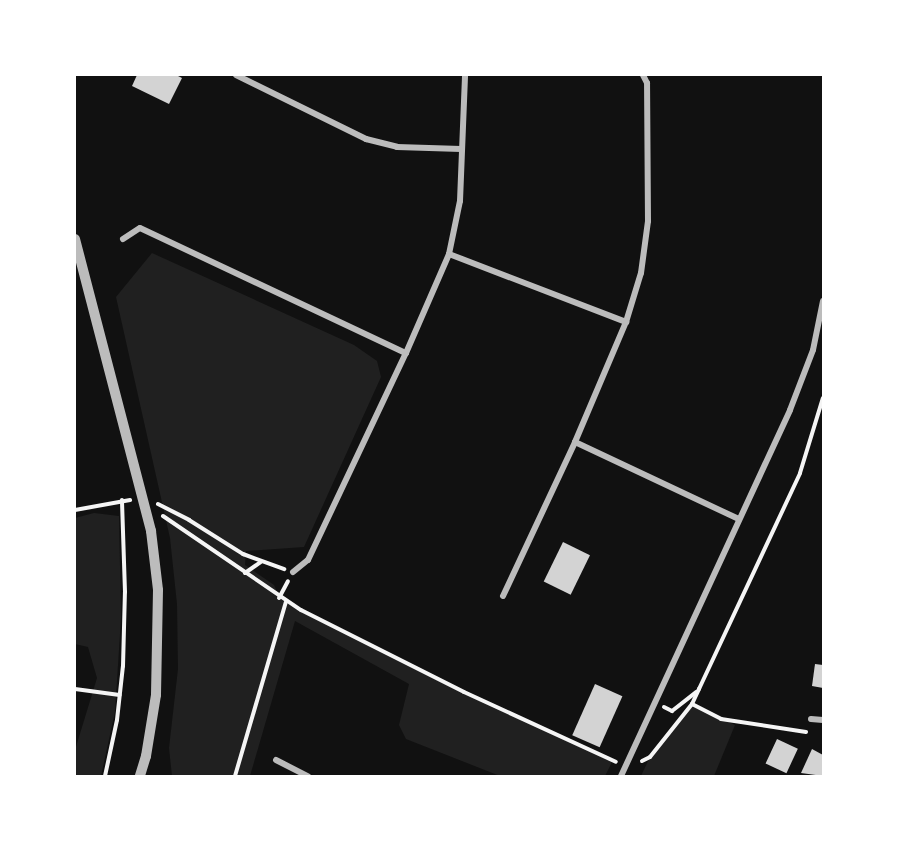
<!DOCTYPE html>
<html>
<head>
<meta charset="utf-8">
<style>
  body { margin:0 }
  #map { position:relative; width:898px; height:851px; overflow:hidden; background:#111; font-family:"Zilla Slab",serif }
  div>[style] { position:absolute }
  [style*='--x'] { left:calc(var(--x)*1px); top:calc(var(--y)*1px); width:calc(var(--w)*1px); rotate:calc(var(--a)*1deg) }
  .green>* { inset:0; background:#202020 }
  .building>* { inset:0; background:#d3d3d3; transform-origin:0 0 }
  .path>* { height:4px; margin:-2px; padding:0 2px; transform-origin:2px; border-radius:2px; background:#f5f5f5 }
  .minor>* { height:6px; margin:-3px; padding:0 3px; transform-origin:3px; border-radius:3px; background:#bcbcbc }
  .tertiary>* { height:10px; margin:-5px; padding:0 5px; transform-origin:5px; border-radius:5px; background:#bcbcbc }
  span { translate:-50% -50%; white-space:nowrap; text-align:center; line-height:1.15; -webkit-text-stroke:4.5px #fff; paint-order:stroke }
  .frame { position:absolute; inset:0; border:76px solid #fff; pointer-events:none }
</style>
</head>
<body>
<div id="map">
  <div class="green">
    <div style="clip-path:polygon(152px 253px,354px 345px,377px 361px,381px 377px,304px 547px,246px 551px,245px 565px,274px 585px,280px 598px,464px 692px,613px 760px,605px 776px,500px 776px,406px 739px,399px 725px,409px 684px,295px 621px,250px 776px,172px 776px,169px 748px,178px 669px,177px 604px,170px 538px,116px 297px)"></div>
    <div style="clip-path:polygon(94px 513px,119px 516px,121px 618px,115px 712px,101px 776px,75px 776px,75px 750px,97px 678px,88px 647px,75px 644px,75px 518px)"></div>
    <div style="clip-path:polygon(692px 704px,735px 725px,714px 776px,641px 776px,650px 757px)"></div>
  </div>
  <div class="building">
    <div style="clip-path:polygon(137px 75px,176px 75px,182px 78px,169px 104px,132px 86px)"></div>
    <div style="left:563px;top:542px;width:30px;height:44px;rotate:26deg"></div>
    <div style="clip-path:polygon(815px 664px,823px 665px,823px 688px,812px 686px)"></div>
    <div style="left:595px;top:684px;width:30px;height:56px;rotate:24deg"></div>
    <div style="left:777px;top:739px;width:23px;height:27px;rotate:25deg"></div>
    <div style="clip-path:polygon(812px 749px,823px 755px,823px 776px,801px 773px)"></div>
  </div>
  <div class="path">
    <div style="--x:158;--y:504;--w:35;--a:27"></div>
    <div style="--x:189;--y:520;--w:64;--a:32.2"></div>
    <div style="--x:243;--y:554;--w:44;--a:20.1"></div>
    <div style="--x:75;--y:510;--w:56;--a:-10.3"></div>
    <div style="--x:163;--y:516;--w:167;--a:34.3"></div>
    <div style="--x:301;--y:610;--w:182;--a:26.7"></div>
    <div style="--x:464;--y:692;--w:167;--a:24.7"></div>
    <div style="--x:245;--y:573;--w:19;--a:-35"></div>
    <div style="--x:279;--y:598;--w:19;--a:-62"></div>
    <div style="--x:75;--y:689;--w:45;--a:7.6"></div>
    <div style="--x:692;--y:704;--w:33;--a:27"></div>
    <div style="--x:721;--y:719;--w:86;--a:8.7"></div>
    <div style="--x:664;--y:707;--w:9;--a:27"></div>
    <div style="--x:672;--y:711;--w:31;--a:-38"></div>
    <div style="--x:642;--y:761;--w:9;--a:-27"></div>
    <div style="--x:650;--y:757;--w:68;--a:-51.6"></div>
    <div style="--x:692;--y:704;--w:17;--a:-65"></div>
    <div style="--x:699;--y:689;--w:238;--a:-64.9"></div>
    <div style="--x:800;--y:473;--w:78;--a:-73"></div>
    <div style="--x:105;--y:776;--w:57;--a:-77.9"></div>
    <div style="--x:117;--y:720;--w:54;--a:-83.7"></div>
    <div style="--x:123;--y:666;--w:74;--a:-88.5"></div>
    <div style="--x:125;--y:592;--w:92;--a:-91.9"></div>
    <div style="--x:235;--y:776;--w:181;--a:-73.7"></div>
  </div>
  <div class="minor">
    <div style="--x:236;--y:75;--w:145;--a:26.2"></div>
    <div style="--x:366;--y:139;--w:32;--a:14"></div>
    <div style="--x:397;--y:147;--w:64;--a:1.8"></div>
    <div style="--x:123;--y:239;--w:20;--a:-33"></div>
    <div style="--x:140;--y:228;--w:294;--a:25.2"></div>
    <div style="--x:449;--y:254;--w:190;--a:21"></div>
    <div style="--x:575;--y:442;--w:181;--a:25.2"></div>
    <div style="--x:293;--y:572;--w:19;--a:-39"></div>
    <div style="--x:308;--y:560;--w:229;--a:-64.7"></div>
    <div style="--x:406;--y:353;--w:108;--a:-66.5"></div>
    <div style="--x:449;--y:254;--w:54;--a:-78.3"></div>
    <div style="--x:460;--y:201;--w:126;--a:-87.7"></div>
    <div style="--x:503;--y:596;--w:170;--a:-64.9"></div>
    <div style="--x:575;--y:442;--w:130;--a:-67"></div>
    <div style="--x:626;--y:322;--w:51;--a:-73"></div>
    <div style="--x:641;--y:273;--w:52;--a:-82.3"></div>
    <div style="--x:648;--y:221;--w:138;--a:-90.4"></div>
    <div style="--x:647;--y:83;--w:9;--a:-117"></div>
    <div style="--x:811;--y:719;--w:12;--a:5"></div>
    <div style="--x:276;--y:760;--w:36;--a:27"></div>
    <div style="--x:621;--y:776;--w:403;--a:-65.2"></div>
    <div style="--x:790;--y:410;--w:64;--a:-69"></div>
    <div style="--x:813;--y:350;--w:50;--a:-78.5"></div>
  </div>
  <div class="tertiary">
    <div style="--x:75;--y:239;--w:302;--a:75.4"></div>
    <div style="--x:151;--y:531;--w:59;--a:83.2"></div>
    <div style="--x:158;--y:590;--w:105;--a:91.1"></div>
    <div style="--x:156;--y:695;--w:62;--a:99.3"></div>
    <div style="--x:146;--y:756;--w:21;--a:107"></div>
  </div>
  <div class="frame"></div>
</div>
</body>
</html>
